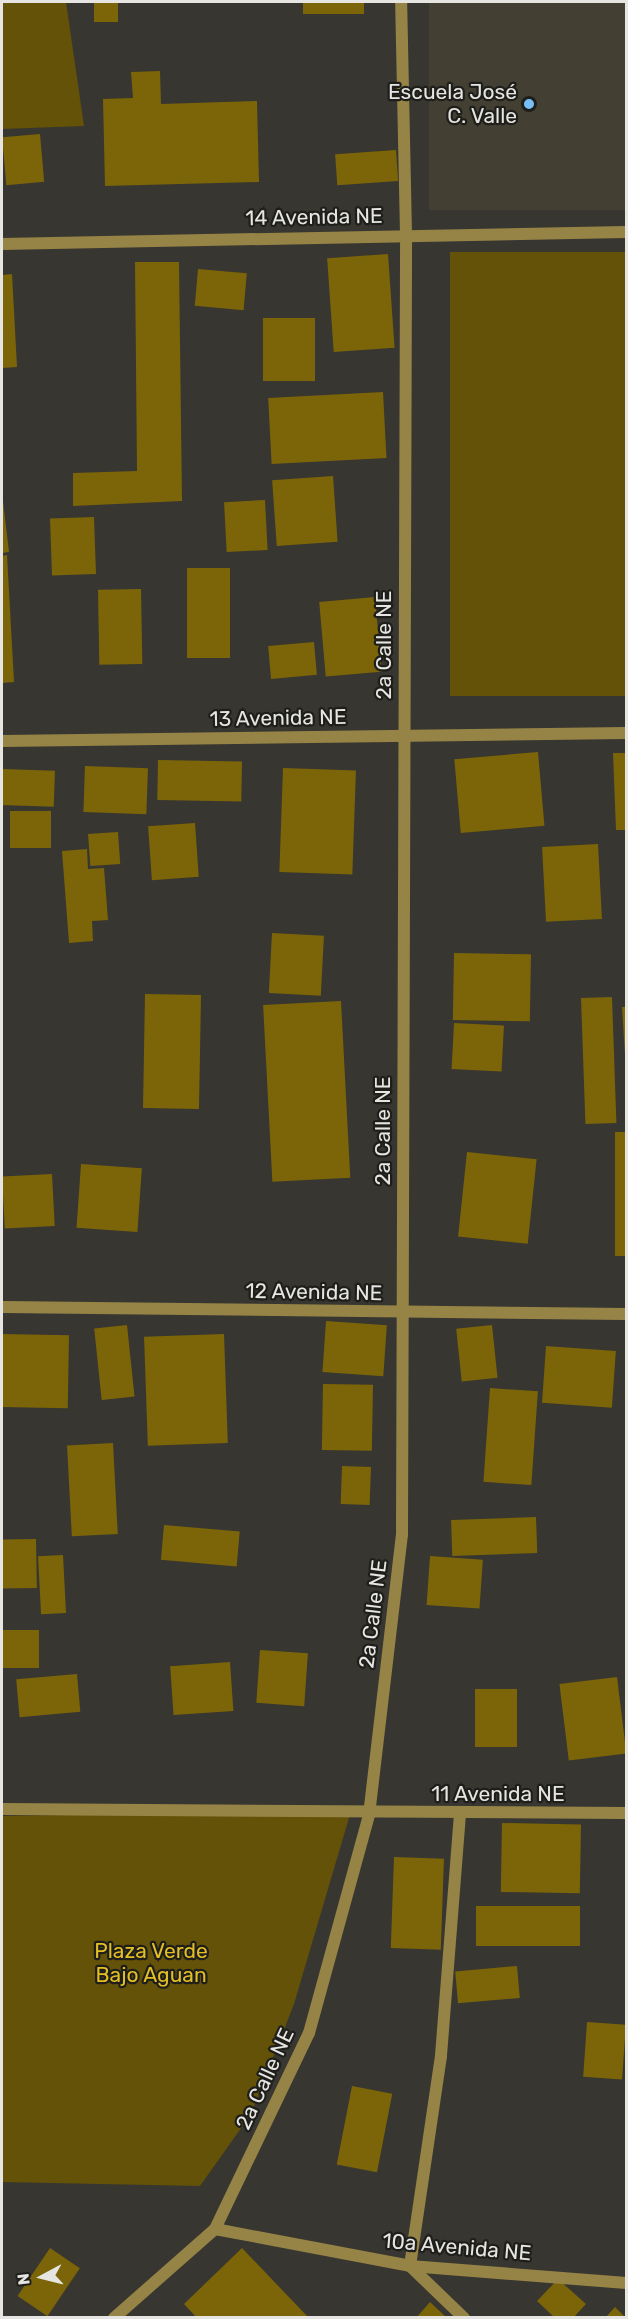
<!DOCTYPE html>
<html>
<head>
<meta charset="utf-8">
<style>
  body { margin:0 }
  #map { position:relative; width:628px; height:2319px; overflow:hidden; background:#383630; font-family:Rubik,sans-serif }
  div>[style] { position:absolute }
  [style*='--x'] { left:calc(var(--x)*1px); top:calc(var(--y)*1px); width:calc(var(--w)*1px); rotate:calc(var(--a)*1deg) }
  .built>* { inset:0; background:#434033; transform-origin:0 0 }
  .green>* { inset:0; background:#645208; transform-origin:0 0 }
  .building>* { inset:0; background:#7b6508; transform-origin:0 0 }
  .street>* { height:12px; margin:-6px; padding:0 6px; transform-origin:6px; border-radius:6px; background:#968446 }
  .dots>* { width:16px; height:16px; translate:-50% -50%; box-sizing:border-box; border:3px solid #1e1e1b; border-radius:50% }
  span { translate:-50% -50%; white-space:nowrap; text-align:center; line-height:1.15; -webkit-text-stroke:4.5px #1e1e1b; paint-order:stroke }
  .poi-label { font-size:21px; color:#e6e5e1 }
  .right { translate:-100% -50%; text-align:right }
  .street-label { font-size:21px; color:#e6e5e1 }
  .park-label { font-size:21px; color:#e4be25 }
  .frame { position:absolute; inset:0; border:3px solid #e6e5e1; pointer-events:none }
  .north { position:absolute; left:12px; top:2247px; width:60px; height:60px; -webkit-text-stroke:4px #1e1e1b; paint-order:stroke; rotate:263deg; font-size:16px; font-weight:700; line-height:24px; text-align:center; color:#e6e5e1 }
  .north::after { content:''; display:block; margin:auto; width:21px; height:27px; background:#e6e5e1; clip-path:polygon(50% 0,100% 100%,50% 72%,0 100%) }
</style>
</head>
<body>
<div id="map">
  <div class="built">
    <div style="left:429px;top:2px;width:197px;height:208px"></div>
  </div>
  <div class="green">
    <div style="clip-path:polygon(2px 2px,66px 2px,84px 126px,2px 129px)"></div>
    <div style="left:626px;top:252px;width:444px;height:176px;rotate:90deg"></div>
    <div style="clip-path:polygon(351px 1811px,294px 2004px,251px 2114px,200px 2186px,2px 2182px,2px 1816px)"></div>
  </div>
  <div class="building">
    <div style="left:94px;top:2px;width:24px;height:20px"></div>
    <div style="left:303px;top:2px;width:61px;height:12px"></div>
    <div style="clip-path:polygon(160px 71px,161px 104px,257px 101px,259px 182px,105px 186px,103px 99px,133px 98px,131px 72px)"></div>
    <div style="left:40px;top:134px;width:48px;height:38px;rotate:85deg"></div>
    <div style="left:396px;top:150px;width:31px;height:61px;rotate:86deg"></div>
    <div style="left:388px;top:254px;width:94px;height:61px;rotate:86deg"></div>
    <div style="clip-path:polygon(135px 262px,179px 262px,182px 501px,73px 506px,73px 473px,137px 471px)"></div>
    <div style="left:198px;top:269px;width:49px;height:37px;rotate:5deg"></div>
    <div style="clip-path:polygon(12px 274px,17px 367px,2px 368px,2px 275px)"></div>
    <div style="left:263px;top:318px;width:52px;height:63px"></div>
    <div style="left:383px;top:392px;width:66px;height:115px;rotate:87deg"></div>
    <div style="left:333px;top:476px;width:66px;height:61px;rotate:86deg"></div>
    <div style="clip-path:polygon(2px 493px,9px 552px,2px 553px)"></div>
    <div style="left:265px;top:500px;width:50px;height:41px;rotate:87deg"></div>
    <div style="left:94px;top:517px;width:57px;height:44px;rotate:88deg"></div>
    <div style="clip-path:polygon(7px 555px,14px 682px,2px 683px,2px 556px)"></div>
    <div style="left:187px;top:568px;width:43px;height:90px"></div>
    <div style="left:141px;top:589px;width:75px;height:43px;rotate:89deg"></div>
    <div style="left:375px;top:597px;width:75px;height:56px;rotate:85deg"></div>
    <div style="left:314px;top:642px;width:33px;height:46px;rotate:85deg"></div>
    <div style="left:538px;top:752px;width:74px;height:84px;rotate:85deg"></div>
    <div style="clip-path:polygon(613px 753px,626px 753px,626px 830px,616px 830px)"></div>
    <div style="left:158px;top:760px;width:84px;height:40px;rotate:1deg"></div>
    <div style="left:85px;top:766px;width:63px;height:46px;rotate:2deg"></div>
    <div style="left:283px;top:768px;width:73px;height:104px;rotate:2deg"></div>
    <div style="left:2px;top:769px;width:53px;height:36px;rotate:2deg"></div>
    <div style="left:10px;top:811px;width:41px;height:37px"></div>
    <div style="left:195px;top:823px;width:54px;height:47px;rotate:86deg"></div>
    <div style="left:118px;top:832px;width:32px;height:30px;rotate:86deg"></div>
    <div style="left:598px;top:844px;width:75px;height:56px;rotate:87deg"></div>
    <div style="clip-path:polygon(87px 849px,88px 869px,104px 868px,108px 920px,92px 921px,93px 941px,69px 943px,62px 851px)"></div>
    <div style="left:272px;top:933px;width:52px;height:60px;rotate:3deg"></div>
    <div style="left:454px;top:953px;width:77px;height:67px;rotate:1deg"></div>
    <div style="left:145px;top:994px;width:56px;height:114px;rotate:1deg"></div>
    <div style="left:612px;top:997px;width:126px;height:31px;rotate:88deg"></div>
    <div style="left:341px;top:1001px;width:177px;height:78px;rotate:87deg"></div>
    <div style="clip-path:polygon(622px 1007px,626px 1007px,626px 1055px,625px 1055px)"></div>
    <div style="left:454px;top:1023px;width:50px;height:46px;rotate:3deg"></div>
    <div style="left:615px;top:1132px;width:11px;height:124px"></div>
    <div style="left:467px;top:1152px;width:70px;height:85px;rotate:6deg"></div>
    <div style="left:81px;top:1164px;width:61px;height:64px;rotate:4deg"></div>
    <div style="left:52px;top:1174px;width:52px;height:50px;rotate:87deg"></div>
    <div style="left:326px;top:1321px;width:61px;height:51px;rotate:4deg"></div>
    <div style="left:127px;top:1325px;width:72px;height:33px;rotate:84deg"></div>
    <div style="left:492px;top:1325px;width:53px;height:36px;rotate:84deg"></div>
    <div style="left:2px;top:1334px;width:67px;height:73px;rotate:1deg"></div>
    <div style="left:224px;top:1334px;width:109px;height:80px;rotate:88deg"></div>
    <div style="left:546px;top:1346px;width:70px;height:57px;rotate:4deg"></div>
    <div style="left:323px;top:1384px;width:50px;height:66px;rotate:1deg"></div>
    <div style="left:490px;top:1388px;width:48px;height:94px;rotate:4deg"></div>
    <div style="left:113px;top:1443px;width:91px;height:46px;rotate:87deg"></div>
    <div style="left:342px;top:1466px;width:29px;height:38px;rotate:2deg"></div>
    <div style="left:536px;top:1517px;width:36px;height:85px;rotate:88deg"></div>
    <div style="left:164px;top:1525px;width:76px;height:35px;rotate:5deg"></div>
    <div style="left:36px;top:1539px;width:49px;height:34px;rotate:89deg"></div>
    <div style="left:63px;top:1555px;width:58px;height:25px;rotate:87deg"></div>
    <div style="left:430px;top:1556px;width:53px;height:49px;rotate:4deg"></div>
    <div style="left:2px;top:1630px;width:37px;height:38px"></div>
    <div style="left:260px;top:1650px;width:48px;height:53px;rotate:4deg"></div>
    <div style="left:230px;top:1662px;width:49px;height:60px;rotate:86deg"></div>
    <div style="left:77px;top:1674px;width:38px;height:61px;rotate:85deg"></div>
    <div style="left:617px;top:1677px;width:77px;height:58px;rotate:83deg"></div>
    <div style="left:475px;top:1689px;width:42px;height:58px"></div>
    <div style="left:502px;top:1823px;width:79px;height:69px;rotate:1deg"></div>
    <div style="left:394px;top:1857px;width:50px;height:91px;rotate:2deg"></div>
    <div style="left:476px;top:1906px;width:104px;height:40px"></div>
    <div style="left:517px;top:1966px;width:32px;height:62px;rotate:85deg"></div>
    <div style="left:587px;top:2022px;width:39px;height:55px;rotate:4deg"></div>
    <div style="left:352px;top:2086px;width:41px;height:80px;rotate:11deg"></div>
    <div style="left:50px;top:2248px;width:36px;height:58px;rotate:34deg"></div>
    <div style="clip-path:polygon(242px 2248px,307px 2316px,305px 2318px,197px 2318px,184px 2304px)"></div>
    <div style="clip-path:polygon(558px 2279px,586px 2304px,573px 2318px,555px 2318px,537px 2301px)"></div>
    <div style="clip-path:polygon(430px 2302px,447px 2318px,416px 2318px)"></div>
    <div style="clip-path:polygon(615px 2307px,626px 2318px,605px 2318px)"></div>
  </div>
  <div class="street">
    <div style="--x:2;--y:244;--w:624;--a:-1.1"></div>
    <div style="--x:2;--y:741;--w:624;--a:-0.73"></div>
    <div style="--x:2;--y:1307;--w:624;--a:0.64"></div>
    <div style="--x:2;--y:1809;--w:624;--a:0.37"></div>
    <div style="--x:460;--y:1814;--w:243;--a:94.5"></div>
    <div style="--x:441;--y:2056;--w:212;--a:98.4"></div>
    <div style="--x:410;--y:2266;--w:75;--a:43.9"></div>
    <div style="--x:215;--y:2229;--w:198;--a:10.7"></div>
    <div style="--x:410;--y:2266;--w:217;--a:4.5"></div>
    <div style="--x:114;--y:2318;--w:135;--a:-41.4"></div>
    <div style="--x:215;--y:2229;--w:217;--a:-64.4"></div>
    <div style="--x:309;--y:2033;--w:226;--a:-74.6"></div>
    <div style="--x:369;--y:1815;--w:282;--a:-83.3"></div>
    <div style="--x:402;--y:1535;--w:1301;--a:-89.82"></div>
    <div style="--x:406;--y:234;--w:232;--a:-91.2"></div>
  </div>
  <div class="dots">
    <div style="left:529px;top:104px;background:#78bff7"></div>
  </div>
  <div class="poi-label">
    <span class="right" style="left:517px;top:104px">Escuela José<br>C. Valle</span>
  </div>
  <div class="street-label">
    <span style="left:314px;top:217px;rotate:-1deg">14 Avenida NE</span>
    <span style="left:384px;top:645px;rotate:-90deg">2a Calle NE</span>
    <span style="left:278px;top:718px;rotate:-1deg">13 Avenida NE</span>
    <span style="left:383px;top:1131px;rotate:-90deg">2a Calle NE</span>
    <span style="left:314px;top:1292px;rotate:1deg">12 Avenida NE</span>
    <span style="left:373px;top:1614px;rotate:-83deg">2a Calle NE</span>
    <span style="left:498px;top:1794px">11 Avenida NE</span>
    <span style="left:265px;top:2079px;rotate:-65deg">2a Calle NE</span>
    <span style="left:457px;top:2247px;rotate:5deg">10a Avenida NE</span>
  </div>
  <div class="park-label">
    <span style="left:151px;top:1963px">Plaza Verde<br>Bajo Aguan</span>
  </div>
  <div class="frame"></div>
  <div class="north">N</div>
</div>
</body>
</html>
